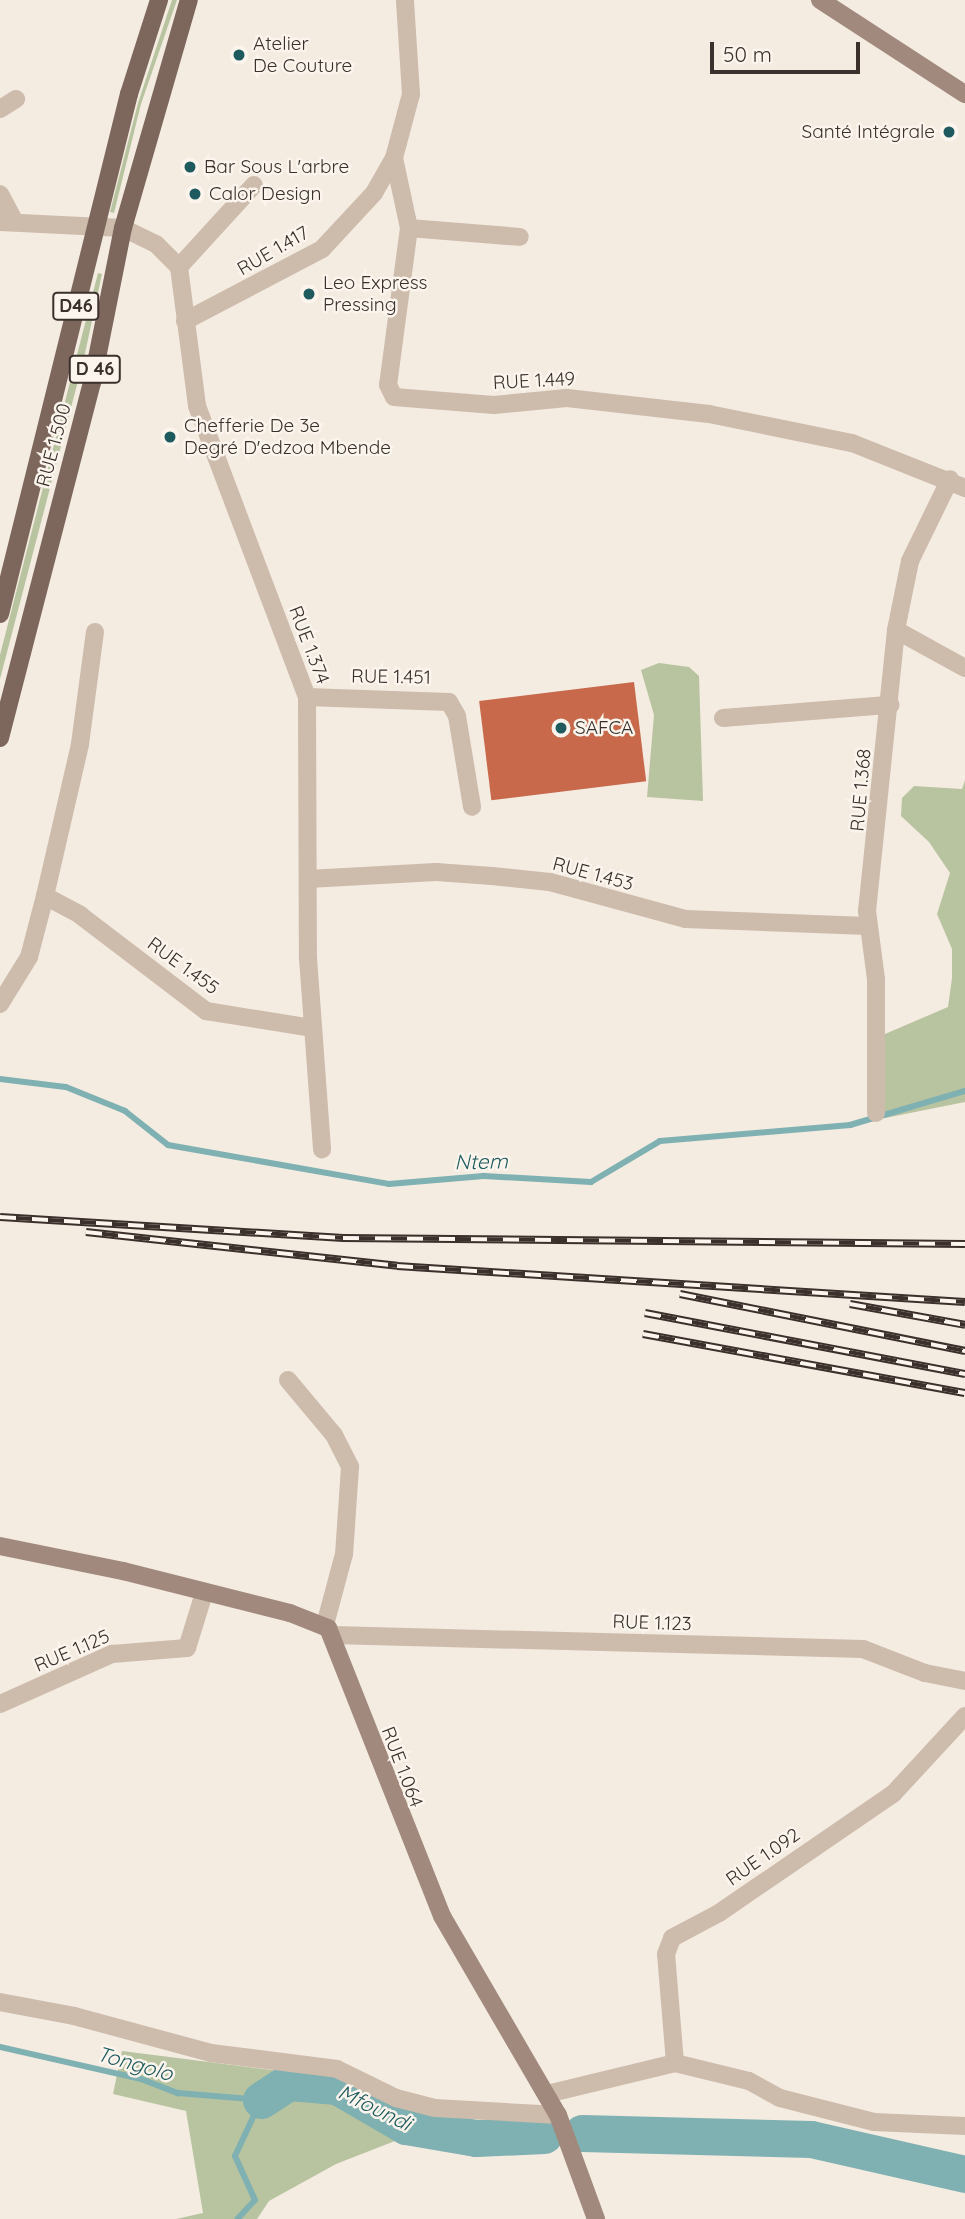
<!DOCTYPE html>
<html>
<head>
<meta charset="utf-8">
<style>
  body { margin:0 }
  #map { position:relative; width:965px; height:2219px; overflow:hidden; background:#f4ebe1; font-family:Quicksand,sans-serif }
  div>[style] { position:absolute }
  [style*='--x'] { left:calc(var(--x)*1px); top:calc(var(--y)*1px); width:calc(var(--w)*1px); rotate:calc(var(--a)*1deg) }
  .green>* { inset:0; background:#b8c4a0 }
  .stream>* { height:6px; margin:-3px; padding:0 3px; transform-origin:3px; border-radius:3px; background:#7fb0b2 }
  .river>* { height:37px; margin:-18.5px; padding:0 18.5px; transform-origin:18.5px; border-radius:18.5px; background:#7fb0b2 }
  .building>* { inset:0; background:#c8694b; transform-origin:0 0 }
  .minor>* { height:18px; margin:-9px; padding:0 9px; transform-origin:9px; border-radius:9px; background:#cdbbac }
  .secondary>* { height:18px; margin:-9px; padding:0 9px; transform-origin:9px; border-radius:9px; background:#a18a7d }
  .primary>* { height:18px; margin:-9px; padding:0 9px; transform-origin:9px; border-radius:9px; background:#7d675c }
  .rail>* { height:8px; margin-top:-4px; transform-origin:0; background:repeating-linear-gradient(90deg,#fbf5ee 0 16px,#3b302b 0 32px); box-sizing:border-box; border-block:2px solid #3b302b }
  .dots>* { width:19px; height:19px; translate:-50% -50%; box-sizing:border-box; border:4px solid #fbf5ee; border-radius:50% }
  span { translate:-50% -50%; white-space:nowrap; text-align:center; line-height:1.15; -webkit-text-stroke:5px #fbf5ee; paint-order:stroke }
  .shield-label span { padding:2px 5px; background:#fbf5ee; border:2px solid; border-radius:5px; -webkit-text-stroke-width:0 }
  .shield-label { font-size:18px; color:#3b302b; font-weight:700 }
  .poi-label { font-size:19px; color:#3b302b }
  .left { translate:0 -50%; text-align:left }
  .right { translate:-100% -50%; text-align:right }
  .street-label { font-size:19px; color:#3b302b }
  .water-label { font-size:21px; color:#1f5a5e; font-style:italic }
  .scale { position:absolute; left:710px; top:42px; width:150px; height:32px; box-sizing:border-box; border:4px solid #3b302b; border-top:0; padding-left:9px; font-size:21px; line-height:24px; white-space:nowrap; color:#3b302b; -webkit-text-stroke:5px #fbf5ee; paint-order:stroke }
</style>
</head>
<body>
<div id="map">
  <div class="green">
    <div style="clip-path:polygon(172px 0,177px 0,141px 104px,114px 213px,110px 212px,138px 103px)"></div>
    <div style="clip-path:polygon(98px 273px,102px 274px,84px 358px,0 679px,0 655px)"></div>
    <div style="clip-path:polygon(659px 663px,689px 667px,699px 676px,703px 801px,647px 797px,654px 715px,641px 670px)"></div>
    <div style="clip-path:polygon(965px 780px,965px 1102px,885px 1118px,877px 1054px,885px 1034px,948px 1007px,952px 978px,952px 949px,937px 914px,950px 873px,929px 842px,901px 816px,902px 798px,914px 786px,962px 789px)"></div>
    <div style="clip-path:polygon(122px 2051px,343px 2079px,411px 2112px,413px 2134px,336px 2164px,269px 2201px,257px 2219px,176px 2219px,203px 2213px,186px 2111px,113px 2094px)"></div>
  </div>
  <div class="stream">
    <div style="--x:0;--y:1079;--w:66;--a:6.9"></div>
    <div style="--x:66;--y:1087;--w:64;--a:22.1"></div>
    <div style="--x:125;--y:1111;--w:55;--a:38.3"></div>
    <div style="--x:168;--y:1145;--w:224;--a:10"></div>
    <div style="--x:389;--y:1184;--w:95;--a:-4.8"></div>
    <div style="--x:484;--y:1176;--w:107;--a:3.2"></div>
    <div style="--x:591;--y:1182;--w:80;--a:-30.7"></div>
    <div style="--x:660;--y:1141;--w:191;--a:-4.8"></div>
    <div style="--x:850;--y:1125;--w:120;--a:-16.5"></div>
    <div style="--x:0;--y:2047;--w:145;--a:12.8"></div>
    <div style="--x:141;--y:2079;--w:40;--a:21"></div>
    <div style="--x:178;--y:2093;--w:83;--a:4.8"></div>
    <div style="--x:261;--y:2100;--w:62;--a:114.9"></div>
    <div style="--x:235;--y:2156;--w:48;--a:65.6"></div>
    <div style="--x:255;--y:2200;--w:26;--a:133"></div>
  </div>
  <div class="river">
    <div style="--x:261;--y:2100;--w:33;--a:-33"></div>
    <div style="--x:289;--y:2082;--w:48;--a:4.8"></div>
    <div style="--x:337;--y:2086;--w:80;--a:30.1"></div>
    <div style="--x:406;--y:2126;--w:71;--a:9.7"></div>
    <div style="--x:476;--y:2138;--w:68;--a:-2.5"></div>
    <div style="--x:582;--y:2133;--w:229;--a:1.5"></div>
    <div style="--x:811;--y:2139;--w:158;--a:12.8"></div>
  </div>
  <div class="building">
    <div style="left:634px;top:682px;width:100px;height:156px;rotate:83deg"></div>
  </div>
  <div class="minor">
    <div style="--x:0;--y:109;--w:19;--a:-32"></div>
    <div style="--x:394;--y:158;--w:72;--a:77.9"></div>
    <div style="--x:409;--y:228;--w:158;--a:97.6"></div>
    <div style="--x:388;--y:385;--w:13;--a:63"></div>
    <div style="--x:394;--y:397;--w:100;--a:4.6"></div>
    <div style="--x:494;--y:405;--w:73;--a:-5.5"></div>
    <div style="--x:567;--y:398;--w:143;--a:6.4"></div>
    <div style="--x:709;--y:414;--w:146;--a:11.5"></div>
    <div style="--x:852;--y:443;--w:122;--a:21.7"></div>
    <div style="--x:0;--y:194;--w:30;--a:62"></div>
    <div style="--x:0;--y:222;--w:123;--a:2.8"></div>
    <div style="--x:123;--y:228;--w:37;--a:26"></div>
    <div style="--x:156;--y:244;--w:33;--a:45"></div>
    <div style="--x:179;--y:267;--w:140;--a:82.6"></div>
    <div style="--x:197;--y:406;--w:311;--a:69.3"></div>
    <div style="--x:307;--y:697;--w:261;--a:89.8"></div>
    <div style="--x:308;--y:958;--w:192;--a:85.8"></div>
    <div style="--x:409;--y:228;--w:111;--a:4.6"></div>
    <div style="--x:179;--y:267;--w:111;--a:-47.6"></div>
    <div style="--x:185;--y:321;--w:155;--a:-27.7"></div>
    <div style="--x:322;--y:249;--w:76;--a:-47.1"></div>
    <div style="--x:374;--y:193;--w:40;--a:-60.3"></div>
    <div style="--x:394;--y:158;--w:66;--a:-75.1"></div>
    <div style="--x:411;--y:94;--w:94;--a:-93.7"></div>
    <div style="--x:896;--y:630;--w:79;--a:28.8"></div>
    <div style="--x:307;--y:697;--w:142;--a:2"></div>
    <div style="--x:449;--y:702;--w:16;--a:60"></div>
    <div style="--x:457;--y:716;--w:92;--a:80.6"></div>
    <div style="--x:723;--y:718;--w:168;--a:-4.5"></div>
    <div style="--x:308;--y:879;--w:128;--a:-3.1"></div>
    <div style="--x:436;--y:872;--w:56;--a:4.1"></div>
    <div style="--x:492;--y:876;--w:58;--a:5.9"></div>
    <div style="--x:550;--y:882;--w:140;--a:15.3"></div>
    <div style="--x:685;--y:919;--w:182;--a:2.2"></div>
    <div style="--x:45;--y:896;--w:40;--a:28"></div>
    <div style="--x:80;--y:915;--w:158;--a:37.3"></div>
    <div style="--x:206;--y:1011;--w:107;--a:9.1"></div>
    <div style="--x:0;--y:1004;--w:55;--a:-58.3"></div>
    <div style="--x:29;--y:957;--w:63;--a:-75.3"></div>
    <div style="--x:45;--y:896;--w:156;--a:-77"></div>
    <div style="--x:80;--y:744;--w:113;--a:-82.4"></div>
    <div style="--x:876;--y:1113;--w:134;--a:-90"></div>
    <div style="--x:876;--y:979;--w:69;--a:-97.5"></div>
    <div style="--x:867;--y:911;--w:282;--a:-84.1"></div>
    <div style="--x:896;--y:630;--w:70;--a:-78.5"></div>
    <div style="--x:910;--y:561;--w:91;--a:-64"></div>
    <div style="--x:288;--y:1380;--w:72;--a:50.1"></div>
    <div style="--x:334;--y:1435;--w:36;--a:63"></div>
    <div style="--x:350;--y:1467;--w:87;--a:93.9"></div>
    <div style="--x:344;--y:1554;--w:73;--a:105"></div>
    <div style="--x:333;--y:1635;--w:530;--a:1.51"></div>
    <div style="--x:863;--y:1649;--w:66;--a:21.2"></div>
    <div style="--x:925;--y:1673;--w:41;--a:11.3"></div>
    <div style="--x:0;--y:1704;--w:123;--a:-24.1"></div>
    <div style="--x:112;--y:1654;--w:75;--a:-4.6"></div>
    <div style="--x:187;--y:1648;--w:58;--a:-72.8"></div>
    <div style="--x:0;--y:2002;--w:75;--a:10.7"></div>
    <div style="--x:74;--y:2016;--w:142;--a:15.1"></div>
    <div style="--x:211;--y:2053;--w:127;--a:7.2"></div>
    <div style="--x:337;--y:2069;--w:66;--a:26.2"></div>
    <div style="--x:396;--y:2098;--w:40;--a:14.4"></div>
    <div style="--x:435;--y:2108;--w:123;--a:3.3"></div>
    <div style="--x:675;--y:2063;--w:109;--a:-94.7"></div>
    <div style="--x:666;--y:1954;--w:17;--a:-69"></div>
    <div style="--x:672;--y:1938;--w:53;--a:-28"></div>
    <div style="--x:719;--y:1913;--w:211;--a:-34.4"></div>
    <div style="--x:893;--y:1794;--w:106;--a:-47.3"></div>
    <div style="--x:547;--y:2094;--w:132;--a:-13.6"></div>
    <div style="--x:675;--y:2063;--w:76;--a:13.7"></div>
    <div style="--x:749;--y:2081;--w:35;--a:29"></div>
    <div style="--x:780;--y:2098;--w:97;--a:14.3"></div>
    <div style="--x:874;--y:2122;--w:91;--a:2.5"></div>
  </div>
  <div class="secondary">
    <div style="--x:820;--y:0;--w:173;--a:33"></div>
    <div style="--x:0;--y:1546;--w:126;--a:11.5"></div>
    <div style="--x:123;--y:1571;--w:172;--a:14.1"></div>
    <div style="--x:290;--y:1613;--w:41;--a:21.5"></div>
    <div style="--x:328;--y:1628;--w:310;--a:68.4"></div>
    <div style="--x:442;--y:1916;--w:230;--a:59.8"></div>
    <div style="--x:558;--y:2115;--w:111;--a:69.9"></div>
  </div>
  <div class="primary">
    <div style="--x:0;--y:614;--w:536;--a:-76.07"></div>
    <div style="--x:129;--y:94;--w:99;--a:-72.3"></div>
    <div style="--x:0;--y:738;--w:367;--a:-75.5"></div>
    <div style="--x:92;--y:383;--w:158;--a:-78.7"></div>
    <div style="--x:123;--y:228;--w:237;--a:-73.9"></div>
  </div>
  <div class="rail">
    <div style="--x:0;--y:1217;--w:344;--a:3.5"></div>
    <div style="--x:343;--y:1238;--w:622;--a:0.55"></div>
    <div style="--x:86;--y:1232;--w:313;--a:6.2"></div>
    <div style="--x:397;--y:1266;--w:569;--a:3.63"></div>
    <div style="--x:680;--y:1294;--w:291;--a:11.3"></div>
    <div style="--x:850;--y:1304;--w:117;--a:10.3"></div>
    <div style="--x:645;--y:1313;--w:326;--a:10.8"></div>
    <div style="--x:643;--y:1334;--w:327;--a:10.4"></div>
  </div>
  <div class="dots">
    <div style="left:239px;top:55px;background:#1f5a5e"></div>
    <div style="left:949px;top:132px;background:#1f5a5e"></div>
    <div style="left:190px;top:167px;background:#1f5a5e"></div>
    <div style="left:195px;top:194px;background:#1f5a5e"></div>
    <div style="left:309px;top:294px;background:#1f5a5e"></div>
    <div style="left:170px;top:437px;background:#1f5a5e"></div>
    <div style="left:561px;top:728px;background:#1f5a5e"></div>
  </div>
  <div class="shield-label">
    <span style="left:76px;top:306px">D46</span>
    <span style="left:95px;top:369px">D 46</span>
  </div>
  <div class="poi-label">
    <span class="left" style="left:253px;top:55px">Atelier<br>De Couture</span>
    <span class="right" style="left:935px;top:132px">Santé Intégrale</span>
    <span class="left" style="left:204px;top:167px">Bar Sous L'arbre</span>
    <span class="left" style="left:209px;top:194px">Calor Design</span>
    <span class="left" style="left:323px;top:294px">Leo Express<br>Pressing</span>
    <span class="left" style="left:184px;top:437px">Chefferie De 3e<br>Degré D'edzoa Mbende</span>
    <span class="left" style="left:575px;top:728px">SAFCA</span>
  </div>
  <div class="street-label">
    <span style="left:273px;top:251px;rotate:-30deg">RUE 1.417</span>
    <span style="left:534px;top:381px;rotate:-3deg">RUE 1.449</span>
    <span style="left:54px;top:445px;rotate:-75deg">RUE 1.500</span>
    <span style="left:309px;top:645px;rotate:69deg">RUE 1.374</span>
    <span style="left:391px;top:677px;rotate:1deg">RUE 1.451</span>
    <span style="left:861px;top:790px;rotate:-85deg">RUE 1.368</span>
    <span style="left:593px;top:874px;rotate:15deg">RUE 1.453</span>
    <span style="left:183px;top:966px;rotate:36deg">RUE 1.455</span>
    <span style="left:652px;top:1623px;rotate:2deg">RUE 1.123</span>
    <span style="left:72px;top:1651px;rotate:-23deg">RUE 1.125</span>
    <span style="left:402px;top:1767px;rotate:69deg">RUE 1.064</span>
    <span style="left:763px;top:1857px;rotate:-35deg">RUE 1.092</span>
  </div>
  <div class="water-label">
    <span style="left:481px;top:1161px;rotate:-1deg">Ntem</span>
    <span style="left:135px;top:2063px;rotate:16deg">Tongolo</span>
    <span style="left:375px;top:2107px;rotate:26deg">Mfoundi</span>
  </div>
  <div class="scale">50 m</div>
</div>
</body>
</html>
